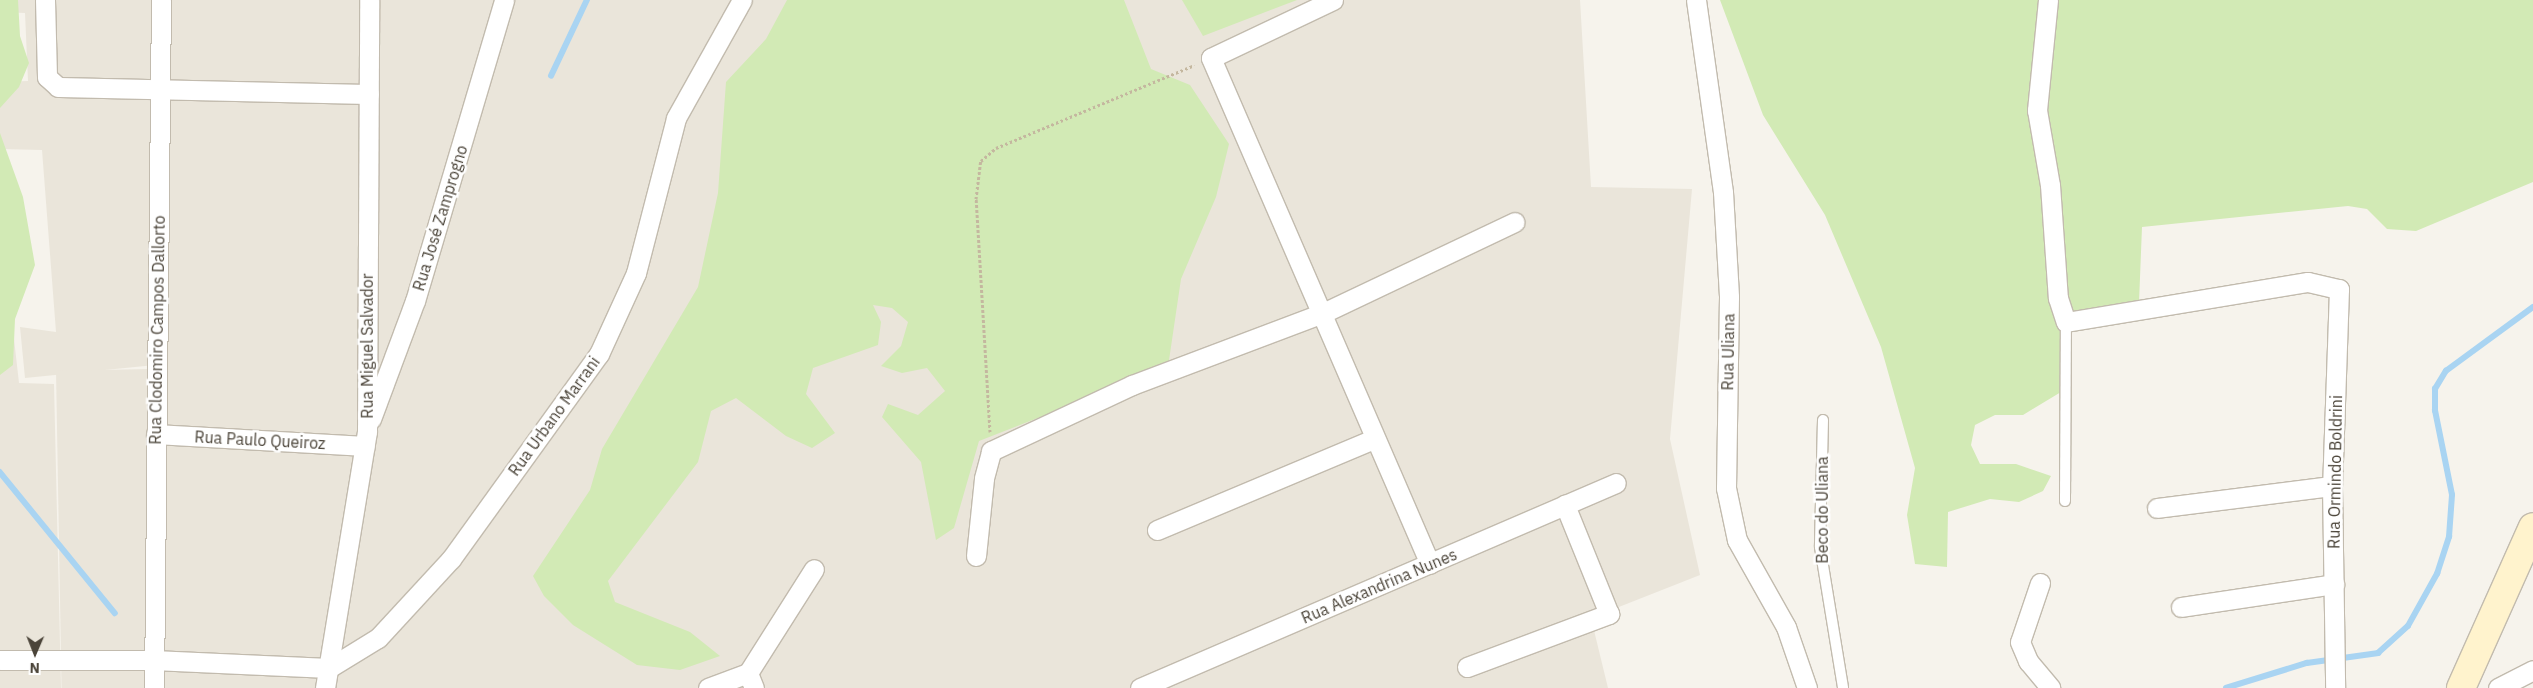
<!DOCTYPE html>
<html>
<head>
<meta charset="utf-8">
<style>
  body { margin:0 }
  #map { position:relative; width:2533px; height:688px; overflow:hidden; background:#f6f3ec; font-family:"IBM Plex Sans",sans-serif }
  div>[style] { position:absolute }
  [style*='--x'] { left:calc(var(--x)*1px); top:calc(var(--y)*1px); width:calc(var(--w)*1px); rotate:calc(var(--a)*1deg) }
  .residential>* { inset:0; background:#eae5da; transform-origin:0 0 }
  .green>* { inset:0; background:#d2eab5 }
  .stream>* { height:5.5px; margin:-2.75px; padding:0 2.75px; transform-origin:2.75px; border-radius:2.75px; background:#a9d4f2 }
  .path>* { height:3px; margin-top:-1.5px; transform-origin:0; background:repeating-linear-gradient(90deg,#c4b79f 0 2.5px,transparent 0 5px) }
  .roads { filter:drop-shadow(1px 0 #c2bbae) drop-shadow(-1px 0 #c2bbae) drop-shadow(0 1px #c2bbae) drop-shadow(0 -1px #c2bbae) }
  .lane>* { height:10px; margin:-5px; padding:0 5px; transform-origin:5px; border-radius:5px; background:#fff }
  .street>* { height:19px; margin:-9.5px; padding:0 9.5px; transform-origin:9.5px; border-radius:9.5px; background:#fff }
  .secondary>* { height:28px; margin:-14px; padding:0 14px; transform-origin:14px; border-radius:14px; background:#fff3cd }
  span { translate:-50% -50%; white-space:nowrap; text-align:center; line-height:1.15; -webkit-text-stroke:5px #fff; paint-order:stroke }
  .street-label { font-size:16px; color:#4b4439 }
  .north { position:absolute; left:10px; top:628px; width:50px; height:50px; -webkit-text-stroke:4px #fff; paint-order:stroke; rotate:181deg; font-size:14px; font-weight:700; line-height:20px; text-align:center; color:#4b4439 }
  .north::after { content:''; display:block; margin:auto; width:18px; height:22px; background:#4b4439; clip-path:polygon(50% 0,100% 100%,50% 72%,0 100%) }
</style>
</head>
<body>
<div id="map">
  <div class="residential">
    <div style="clip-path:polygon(0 0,1580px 0,1591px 187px,1692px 189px,1670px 439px,1700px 575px,1591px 618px,1608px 688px,160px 688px,155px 365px,25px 378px,20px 327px,56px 332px,42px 150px,0 149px,0 82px,28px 81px,25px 13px,0 12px)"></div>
    <div style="clip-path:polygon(0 328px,13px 330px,19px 383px,54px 384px,61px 688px,0 688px)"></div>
    <div style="left:152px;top:369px;width:319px;height:96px;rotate:89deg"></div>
  </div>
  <div class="green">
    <div style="clip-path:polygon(0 0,18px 0,20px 36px,29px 63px,19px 87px,0 108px)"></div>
    <div style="clip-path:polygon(787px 0,1124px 0,1151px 69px,1190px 85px,1229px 144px,1216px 197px,1181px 279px,1168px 367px,979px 441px,954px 528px,936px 540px,921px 462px,882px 417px,888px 404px,918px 415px,945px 391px,927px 368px,902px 373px,881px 366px,901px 346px,908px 322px,892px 308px,873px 305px,881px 322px,878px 345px,813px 368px,806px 394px,835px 433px,812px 448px,786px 436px,736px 398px,711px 411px,698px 462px,608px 581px,615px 602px,690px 632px,720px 656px,680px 670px,637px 665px,573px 625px,544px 596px,533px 576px,590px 490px,602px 449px,698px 287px,718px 193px,726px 82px,766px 39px)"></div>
    <div style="clip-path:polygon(1182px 0,1297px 0,1203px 36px)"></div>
    <div style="clip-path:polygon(1720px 0,2533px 0,2533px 182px,2416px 231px,2387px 229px,2367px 209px,2348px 206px,2142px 227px,2139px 303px,2065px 332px,2061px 392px,2023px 415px,1995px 415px,1975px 425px,1971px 445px,1980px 464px,2016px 464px,2051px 476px,2043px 491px,2019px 502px,1990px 499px,1948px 512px,1947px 567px,1915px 564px,1907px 515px,1915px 468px,1881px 347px,1825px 215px,1763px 115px)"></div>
    <div style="clip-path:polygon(0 133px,23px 197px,35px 265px,15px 319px,13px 365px,0 375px)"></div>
  </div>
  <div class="stream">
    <div style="--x:551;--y:76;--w:84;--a:-64.7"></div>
    <div style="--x:0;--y:472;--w:182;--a:50.8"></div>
    <div style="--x:2226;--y:688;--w:85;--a:-17.2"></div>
    <div style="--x:2307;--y:663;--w:72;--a:-8"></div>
    <div style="--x:2378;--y:653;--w:40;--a:-42"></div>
    <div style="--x:2408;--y:626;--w:60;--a:-60.9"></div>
    <div style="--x:2437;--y:574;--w:39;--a:-72"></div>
    <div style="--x:2449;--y:537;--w:42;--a:-85.9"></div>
    <div style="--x:2452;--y:495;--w:86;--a:-101.4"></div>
    <div style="--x:2435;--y:411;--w:22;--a:-90"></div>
    <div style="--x:2435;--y:389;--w:21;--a:-59"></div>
    <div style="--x:2446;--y:371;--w:108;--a:-36.3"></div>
  </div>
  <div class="path">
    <div style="--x:990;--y:432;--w:233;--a:-93.4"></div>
    <div style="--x:976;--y:199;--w:38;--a:-83"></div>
    <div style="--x:981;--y:161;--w:20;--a:-41"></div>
    <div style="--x:996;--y:148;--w:215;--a:-22.7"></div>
  </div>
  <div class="roads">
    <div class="lane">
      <div style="--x:1823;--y:420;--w:127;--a:91.4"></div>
      <div style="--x:1820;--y:547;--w:143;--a:80.7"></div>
      <div style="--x:2065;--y:501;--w:179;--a:-89.7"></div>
    </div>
    <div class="street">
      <div style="--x:45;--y:0;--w:77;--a:88.5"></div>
      <div style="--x:47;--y:77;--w:15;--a:42"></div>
      <div style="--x:58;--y:87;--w:311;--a:1.3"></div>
      <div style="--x:1333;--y:0;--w:135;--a:154.6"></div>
      <div style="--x:1211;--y:58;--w:551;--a:66.6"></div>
      <div style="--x:1696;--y:0;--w:194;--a:82"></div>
      <div style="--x:1723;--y:192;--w:105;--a:86.7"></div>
      <div style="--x:1729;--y:297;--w:191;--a:90.9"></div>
      <div style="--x:1726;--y:488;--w:53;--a:78.1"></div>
      <div style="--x:1737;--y:540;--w:100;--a:60.6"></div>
      <div style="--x:1786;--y:627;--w:65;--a:71"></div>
      <div style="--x:2048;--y:0;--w:111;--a:95.7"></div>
      <div style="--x:2037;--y:110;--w:76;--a:80.2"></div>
      <div style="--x:2050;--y:185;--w:113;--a:86"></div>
      <div style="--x:2058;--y:298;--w:25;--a:72"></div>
      <div style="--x:2066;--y:322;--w:245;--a:-9.4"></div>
      <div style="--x:2308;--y:282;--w:32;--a:13"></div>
      <div style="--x:2339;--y:289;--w:197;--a:92"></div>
      <div style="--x:2332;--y:486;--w:202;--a:89.1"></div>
      <div style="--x:371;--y:419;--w:126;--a:-69.6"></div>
      <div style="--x:415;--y:301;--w:314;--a:-73.5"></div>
      <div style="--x:156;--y:434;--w:209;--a:3.3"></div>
      <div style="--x:2157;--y:508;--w:176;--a:-7.2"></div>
      <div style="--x:1157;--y:530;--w:235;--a:-22.8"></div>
      <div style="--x:976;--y:556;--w:78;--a:-84.1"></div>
      <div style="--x:984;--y:478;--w:28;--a:-75"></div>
      <div style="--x:991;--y:451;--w:156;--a:-25.1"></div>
      <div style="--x:1132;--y:385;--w:204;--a:-20.7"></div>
      <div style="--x:1323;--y:313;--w:212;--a:-25.4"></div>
      <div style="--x:2040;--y:583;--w:62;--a:108.7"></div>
      <div style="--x:2020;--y:642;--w:21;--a:67"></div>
      <div style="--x:2028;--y:661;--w:35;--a:50"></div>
      <div style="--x:2181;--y:607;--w:155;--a:-8.5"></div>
      <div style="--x:0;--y:660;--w:153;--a:0"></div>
      <div style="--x:153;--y:660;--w:176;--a:2.6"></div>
      <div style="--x:329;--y:668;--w:57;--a:-31.5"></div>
      <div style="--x:378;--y:638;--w:108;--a:-47.3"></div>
      <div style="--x:451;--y:559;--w:253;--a:-54.2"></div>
      <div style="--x:599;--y:354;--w:89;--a:-65.4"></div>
      <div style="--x:636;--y:273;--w:160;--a:-75.5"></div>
      <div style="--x:676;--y:118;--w:135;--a:-60.8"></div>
      <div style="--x:1467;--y:667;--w:152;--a:-20.5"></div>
      <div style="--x:1609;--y:614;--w:118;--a:-112"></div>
      <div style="--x:154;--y:688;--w:688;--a:-89.42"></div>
      <div style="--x:325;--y:688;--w:259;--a:-80.7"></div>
      <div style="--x:367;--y:432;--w:432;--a:-89.7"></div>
      <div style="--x:708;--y:688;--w:43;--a:-20.6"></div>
      <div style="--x:754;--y:688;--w:16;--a:-112"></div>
      <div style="--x:748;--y:673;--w:123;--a:-57.6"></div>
      <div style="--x:1140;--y:688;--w:518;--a:-23.3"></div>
      <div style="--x:2498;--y:688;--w:39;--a:-27"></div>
    </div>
    <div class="secondary">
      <div style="--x:2461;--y:688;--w:176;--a:-65.9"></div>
    </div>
  </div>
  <div class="street-label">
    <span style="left:440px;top:218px;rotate:-73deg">Rua José Zamprogno</span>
    <span style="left:157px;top:330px;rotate:-89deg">Rua Clodomiro Campos Dallorto</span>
    <span style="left:367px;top:346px;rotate:-90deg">Rua Miguel Salvador</span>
    <span style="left:1728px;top:352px;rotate:-89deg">Rua Uliana</span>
    <span style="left:554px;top:416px;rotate:-54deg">Rua Urbano Marrani</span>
    <span style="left:260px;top:440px;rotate:3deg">Rua Paulo Queiroz</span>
    <span style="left:2335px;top:472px;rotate:-89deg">Rua Ormindo Boldrini</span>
    <span style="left:1822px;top:510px;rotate:-90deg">Beco do Uliana</span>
    <span style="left:1379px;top:586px;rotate:-23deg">Rua Alexandrina Nunes</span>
  </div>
  <div class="north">N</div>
</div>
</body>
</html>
